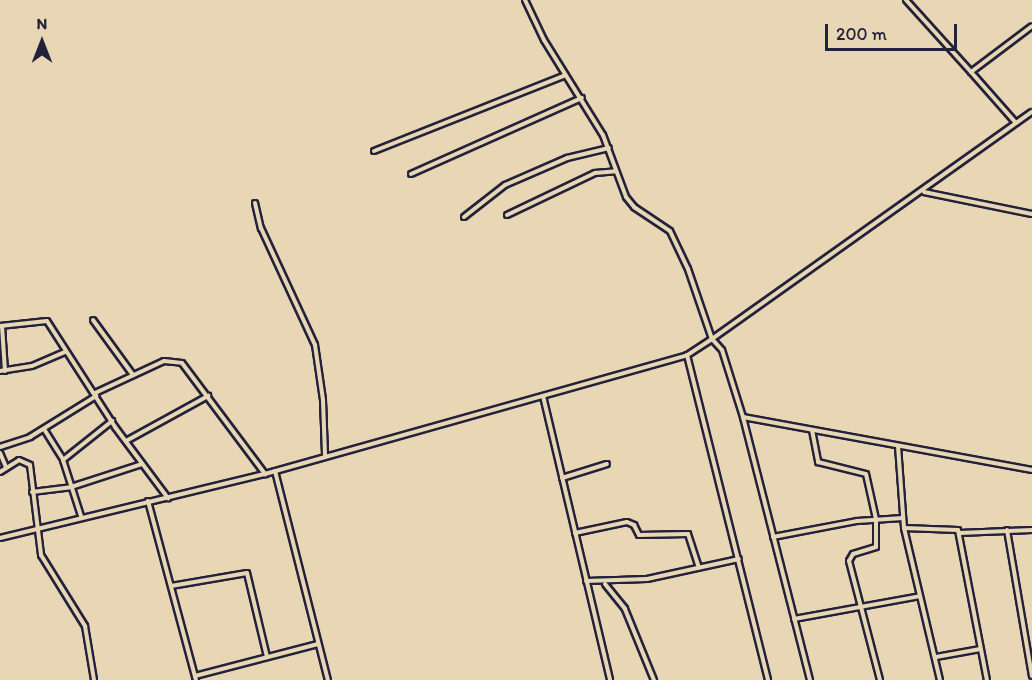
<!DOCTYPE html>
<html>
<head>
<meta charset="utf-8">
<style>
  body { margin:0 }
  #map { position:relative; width:1032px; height:680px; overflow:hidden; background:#e9d6b4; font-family:Itim,sans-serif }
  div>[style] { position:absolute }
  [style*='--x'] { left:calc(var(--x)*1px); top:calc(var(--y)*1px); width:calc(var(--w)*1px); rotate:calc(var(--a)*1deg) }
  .roads { filter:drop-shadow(2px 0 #22223b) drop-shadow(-2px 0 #22223b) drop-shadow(0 2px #22223b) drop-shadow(0 -2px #22223b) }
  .minor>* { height:4px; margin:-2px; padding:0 2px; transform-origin:2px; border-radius:2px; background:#e9d6b4 }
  span { translate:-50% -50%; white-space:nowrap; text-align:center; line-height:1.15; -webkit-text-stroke:4.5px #e9d6b4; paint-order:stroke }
  .north { position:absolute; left:12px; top:12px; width:60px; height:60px; -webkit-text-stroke:4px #e9d6b4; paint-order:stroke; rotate:0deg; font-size:16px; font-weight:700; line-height:24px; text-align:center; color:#22223b }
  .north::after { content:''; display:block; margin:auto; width:21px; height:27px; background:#22223b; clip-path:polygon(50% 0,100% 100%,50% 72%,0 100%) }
  .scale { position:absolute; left:825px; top:24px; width:132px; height:27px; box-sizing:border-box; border:3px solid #22223b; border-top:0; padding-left:8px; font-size:18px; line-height:21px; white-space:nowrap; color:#22223b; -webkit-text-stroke:4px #e9d6b4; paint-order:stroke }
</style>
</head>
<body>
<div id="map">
  <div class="roads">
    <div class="minor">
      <div style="--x:525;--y:0;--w:44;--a:64.6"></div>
      <div style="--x:544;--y:40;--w:112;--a:58.2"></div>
      <div style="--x:603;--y:135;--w:66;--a:69.6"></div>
      <div style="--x:626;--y:197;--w:13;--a:51"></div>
      <div style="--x:634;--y:207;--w:43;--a:33.7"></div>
      <div style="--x:670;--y:231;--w:42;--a:64.7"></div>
      <div style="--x:688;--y:269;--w:74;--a:71.1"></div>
      <div style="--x:712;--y:339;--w:30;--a:147"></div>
      <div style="--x:687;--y:355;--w:335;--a:76"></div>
      <div style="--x:906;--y:0;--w:97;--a:47.9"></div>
      <div style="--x:1016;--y:123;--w:68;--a:-131.4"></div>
      <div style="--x:971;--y:72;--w:76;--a:-37"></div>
      <div style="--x:374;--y:151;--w:206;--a:-21.6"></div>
      <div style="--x:411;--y:174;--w:187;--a:-24"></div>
      <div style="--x:924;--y:192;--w:110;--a:11.5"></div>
      <div style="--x:255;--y:203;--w:26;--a:77"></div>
      <div style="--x:261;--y:228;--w:129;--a:65.2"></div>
      <div style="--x:315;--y:345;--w:56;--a:81.7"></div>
      <div style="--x:323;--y:400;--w:55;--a:87.9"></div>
      <div style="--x:507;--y:215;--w:98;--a:-25.5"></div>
      <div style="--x:595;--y:173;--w:21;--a:-5"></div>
      <div style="--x:464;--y:217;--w:52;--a:-38"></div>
      <div style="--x:505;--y:185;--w:68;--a:-23.5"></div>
      <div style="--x:567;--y:158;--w:43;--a:-13.4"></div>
      <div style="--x:93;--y:320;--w:68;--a:54"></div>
      <div style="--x:0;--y:326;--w:47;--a:-6.1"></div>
      <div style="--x:47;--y:321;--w:126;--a:57.3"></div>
      <div style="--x:115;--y:427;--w:89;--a:53.3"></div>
      <div style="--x:2;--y:326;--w:45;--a:86.2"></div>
      <div style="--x:0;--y:371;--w:32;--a:-9"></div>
      <div style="--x:32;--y:366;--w:36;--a:-23"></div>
      <div style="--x:95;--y:393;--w:76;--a:-24.9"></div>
      <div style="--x:164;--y:361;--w:18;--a:6"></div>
      <div style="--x:182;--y:363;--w:139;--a:53.2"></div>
      <div style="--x:543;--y:396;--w:292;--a:76.7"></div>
      <div style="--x:743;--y:417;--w:294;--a:10.4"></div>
      <div style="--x:44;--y:429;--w:36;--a:58"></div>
      <div style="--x:812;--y:430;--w:33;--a:79"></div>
      <div style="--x:818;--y:462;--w:49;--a:14"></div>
      <div style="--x:866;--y:474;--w:46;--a:77.5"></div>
      <div style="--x:876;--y:519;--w:28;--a:90"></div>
      <div style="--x:876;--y:547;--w:24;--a:163"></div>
      <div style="--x:853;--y:554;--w:8;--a:120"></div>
      <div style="--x:849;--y:561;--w:123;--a:75.4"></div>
      <div style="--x:126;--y:441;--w:94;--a:-28.8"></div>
      <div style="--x:898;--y:446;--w:82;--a:85.8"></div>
      <div style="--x:904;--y:528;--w:156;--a:76.7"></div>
      <div style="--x:0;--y:447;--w:32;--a:-18"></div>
      <div style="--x:30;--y:437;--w:78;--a:-31.8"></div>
      <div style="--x:0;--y:453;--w:15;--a:67"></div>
      <div style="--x:275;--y:471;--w:216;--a:75.8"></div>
      <div style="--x:0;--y:472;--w:22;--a:-32"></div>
      <div style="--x:19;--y:460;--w:12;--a:24"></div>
      <div style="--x:30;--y:465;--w:91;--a:83"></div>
      <div style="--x:41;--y:555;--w:84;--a:58.2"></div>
      <div style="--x:85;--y:626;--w:55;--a:80.5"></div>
      <div style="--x:562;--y:478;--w:47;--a:-17.3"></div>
      <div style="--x:32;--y:492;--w:39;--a:-7"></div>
      <div style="--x:71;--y:487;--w:75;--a:-17.9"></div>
      <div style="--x:148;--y:501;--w:185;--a:75"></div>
      <div style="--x:81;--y:516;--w:59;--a:-107.8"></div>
      <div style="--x:63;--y:460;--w:63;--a:-38.5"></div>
      <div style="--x:904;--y:528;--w:54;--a:2.1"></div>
      <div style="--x:958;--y:530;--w:153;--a:79.1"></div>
      <div style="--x:1007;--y:530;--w:148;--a:80.3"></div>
      <div style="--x:575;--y:533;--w:53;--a:-11.9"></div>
      <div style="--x:627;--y:522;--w:8;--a:23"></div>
      <div style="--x:634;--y:525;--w:11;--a:63"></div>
      <div style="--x:639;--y:535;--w:49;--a:-1.2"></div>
      <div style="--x:688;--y:534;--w:35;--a:72"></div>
      <div style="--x:959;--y:533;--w:73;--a:-2.4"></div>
      <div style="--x:773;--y:537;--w:86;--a:-10.8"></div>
      <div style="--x:857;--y:521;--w:46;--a:-3.7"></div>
      <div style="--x:0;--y:538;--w:273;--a:-13.6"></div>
      <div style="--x:265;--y:474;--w:438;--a:-15.7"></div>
      <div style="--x:586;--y:581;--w:61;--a:-1.9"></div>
      <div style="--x:647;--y:579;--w:94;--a:-12.3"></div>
      <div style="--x:605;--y:584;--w:32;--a:51"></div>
      <div style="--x:625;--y:609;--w:77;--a:67.8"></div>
      <div style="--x:171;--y:586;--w:77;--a:-9.7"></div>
      <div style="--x:247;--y:573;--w:86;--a:76.6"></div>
      <div style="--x:794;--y:619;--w:128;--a:-10.3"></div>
      <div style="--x:936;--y:657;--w:45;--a:-10.3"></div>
      <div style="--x:195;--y:676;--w:127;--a:-14.6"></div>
      <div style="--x:810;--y:680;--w:271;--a:-104.3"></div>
      <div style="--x:743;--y:417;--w:70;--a:-107.4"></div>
      <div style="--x:722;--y:350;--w:15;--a:-132"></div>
      <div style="--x:712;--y:339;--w:392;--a:-35.4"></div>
    </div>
  </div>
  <div class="north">N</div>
  <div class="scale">200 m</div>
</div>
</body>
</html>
